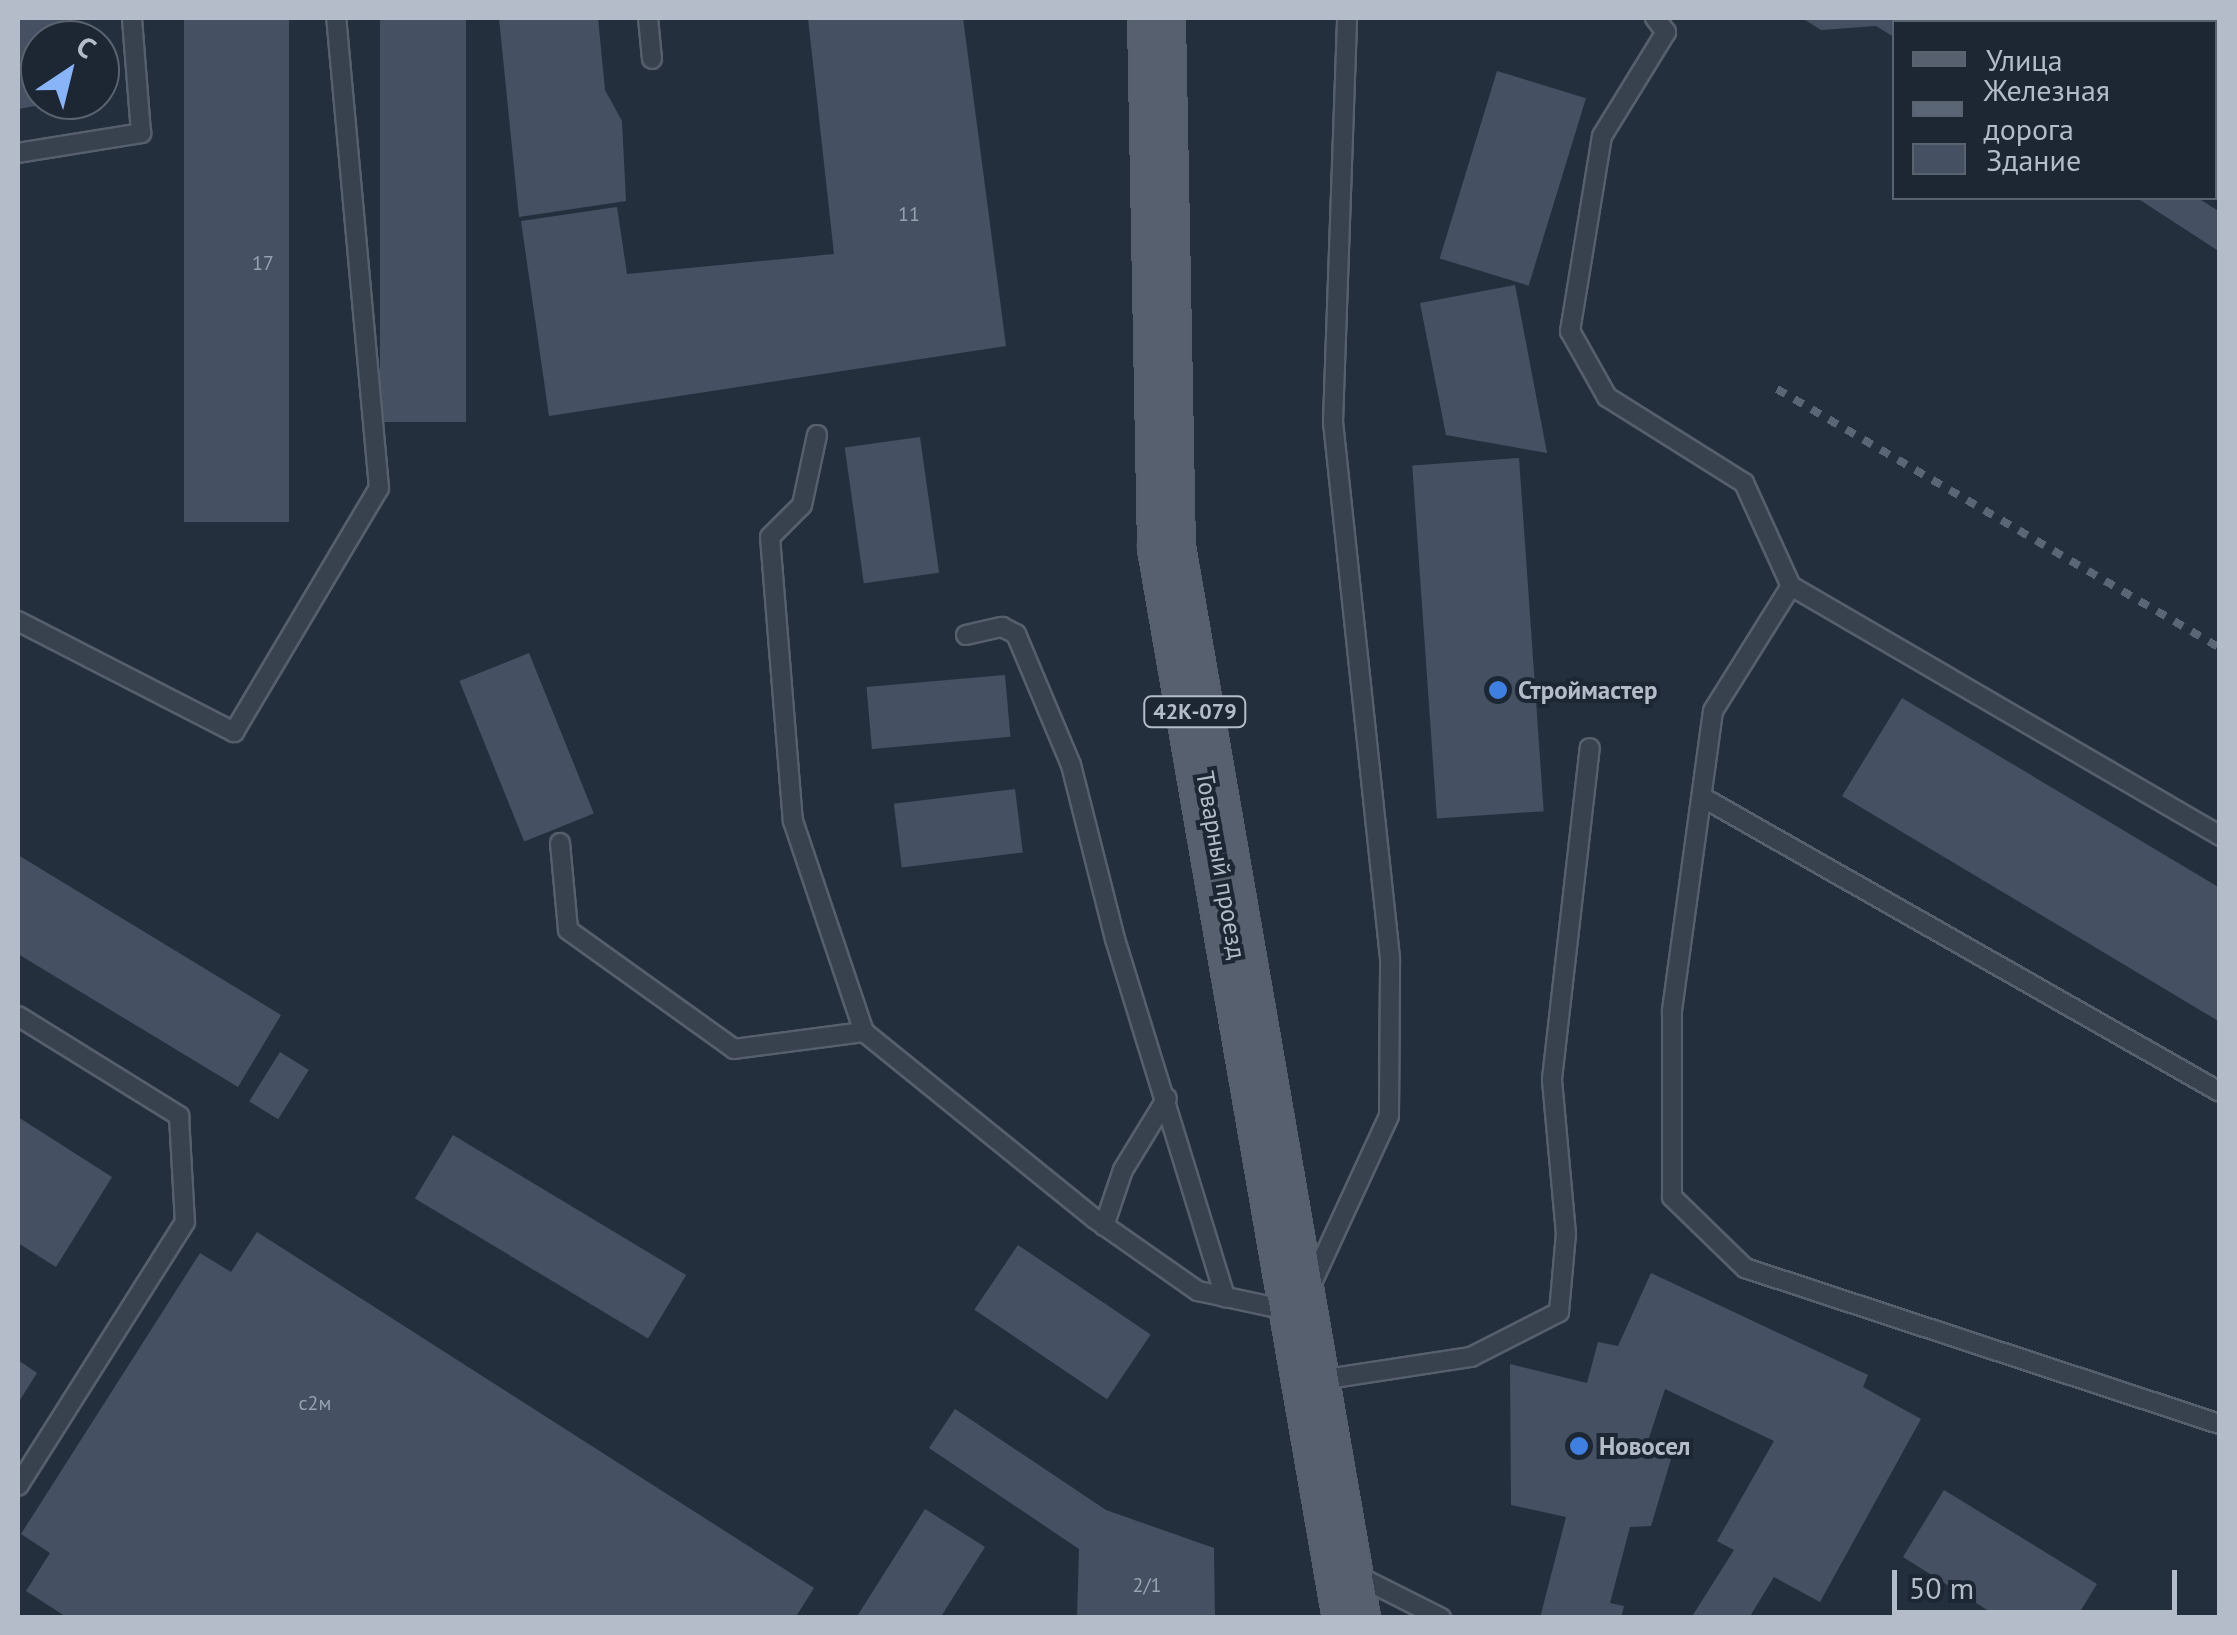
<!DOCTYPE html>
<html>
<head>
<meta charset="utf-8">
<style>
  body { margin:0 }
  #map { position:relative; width:2237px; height:1635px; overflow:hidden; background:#242f3e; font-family:"PT Sans",sans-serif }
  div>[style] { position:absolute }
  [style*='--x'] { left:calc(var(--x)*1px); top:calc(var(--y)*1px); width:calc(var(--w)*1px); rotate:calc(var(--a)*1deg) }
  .building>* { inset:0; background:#455162; transform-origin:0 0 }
  .roads { filter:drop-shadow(2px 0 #565f6c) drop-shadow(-2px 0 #565f6c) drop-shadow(0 2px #565f6c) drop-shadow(0 -2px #565f6c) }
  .lane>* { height:18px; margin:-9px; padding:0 9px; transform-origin:9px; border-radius:9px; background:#38414e }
  .primary>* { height:55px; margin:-27.5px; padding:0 27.5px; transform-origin:27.5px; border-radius:27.5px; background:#56606e }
  .rail>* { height:8px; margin-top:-4px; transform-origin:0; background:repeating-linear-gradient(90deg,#5a6575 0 10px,transparent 0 20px) }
  .dots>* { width:28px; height:28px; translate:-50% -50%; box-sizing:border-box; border:5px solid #1d2633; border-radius:50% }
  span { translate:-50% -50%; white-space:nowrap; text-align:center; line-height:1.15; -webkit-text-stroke:8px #1d2633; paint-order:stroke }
  .number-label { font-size:20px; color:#98a1af }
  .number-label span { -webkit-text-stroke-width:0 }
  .shield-label span { padding:2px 8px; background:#1d2633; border:2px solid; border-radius:8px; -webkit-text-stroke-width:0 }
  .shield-label { font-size:22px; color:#b4bcc9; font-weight:700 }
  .poi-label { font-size:25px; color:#b4bcc9; font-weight:700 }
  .left { translate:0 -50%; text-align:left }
  .street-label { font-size:25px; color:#b4bcc9 }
  .frame { position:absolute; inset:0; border:20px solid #b4bcc9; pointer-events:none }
  .legend { position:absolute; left:1892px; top:20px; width:325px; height:180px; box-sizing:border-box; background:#1d2633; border:2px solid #59626f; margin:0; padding:12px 18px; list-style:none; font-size:30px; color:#b4bcc9 }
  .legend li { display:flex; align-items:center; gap:20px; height:50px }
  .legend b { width:50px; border:2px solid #59626f }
  .north { position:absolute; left:20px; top:20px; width:100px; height:100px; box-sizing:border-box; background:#1d2633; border:2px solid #59626f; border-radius:50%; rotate:35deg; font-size:28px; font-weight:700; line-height:40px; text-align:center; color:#b4bcc9 }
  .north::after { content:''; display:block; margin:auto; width:35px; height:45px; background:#8ab4f8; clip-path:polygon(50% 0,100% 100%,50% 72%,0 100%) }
  .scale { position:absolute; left:1892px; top:1570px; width:285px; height:45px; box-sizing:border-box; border:5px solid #b4bcc9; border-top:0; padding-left:12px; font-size:30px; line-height:35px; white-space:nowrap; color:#b4bcc9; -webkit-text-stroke:8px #1d2633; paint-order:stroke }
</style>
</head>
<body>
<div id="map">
  <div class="building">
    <div style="clip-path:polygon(18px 18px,64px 18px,68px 40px,40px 40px,40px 100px,59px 102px,18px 109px)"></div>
    <div style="left:184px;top:18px;width:105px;height:504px"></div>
    <div style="left:380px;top:18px;width:86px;height:404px"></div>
    <div style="clip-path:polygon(499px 18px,598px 18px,605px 90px,622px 121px,626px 201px,519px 217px)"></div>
    <div style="clip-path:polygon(808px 18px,963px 18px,1006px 346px,549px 416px,521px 221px,617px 207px,627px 274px,834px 254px)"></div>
    <div style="clip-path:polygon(1802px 18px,1927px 18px,1935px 22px,1894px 22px,1894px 37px,1876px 26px,1821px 30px)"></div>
    <div style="left:1497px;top:71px;width:93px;height:196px;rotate:17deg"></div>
    <div style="clip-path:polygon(2137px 198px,2198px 198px,2220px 212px,2220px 252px)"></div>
    <div style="clip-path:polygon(1515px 285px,1547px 453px,1446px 435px,1420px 303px)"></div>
    <div style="left:920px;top:437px;width:137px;height:76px;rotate:82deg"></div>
    <div style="left:1519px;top:458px;width:354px;height:107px;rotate:86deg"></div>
    <div style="left:529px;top:653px;width:173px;height:75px;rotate:68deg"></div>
    <div style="left:1005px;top:675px;width:62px;height:139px;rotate:85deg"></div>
    <div style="clip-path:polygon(1902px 698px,2220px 888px,2220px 1022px,1842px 796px)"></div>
    <div style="left:1015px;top:789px;width:64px;height:122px;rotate:83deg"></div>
    <div style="clip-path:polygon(18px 855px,281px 1015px,238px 1087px,18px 954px)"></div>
    <div style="left:280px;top:1052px;width:34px;height:58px;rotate:32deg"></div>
    <div style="clip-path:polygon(18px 1117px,112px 1177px,56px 1267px,18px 1243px)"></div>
    <div style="left:453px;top:1135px;width:272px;height:74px;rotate:31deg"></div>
    <div style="clip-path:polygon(257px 1232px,814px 1588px,795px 1618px,68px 1618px,26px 1591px,50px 1553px,21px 1534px,200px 1253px,231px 1272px)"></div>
    <div style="left:1018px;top:1245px;width:160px;height:78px;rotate:34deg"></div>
    <div style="clip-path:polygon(1651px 1273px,1868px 1375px,1863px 1387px,1921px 1419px,1820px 1602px,1774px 1577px,1749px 1618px,1691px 1618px,1734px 1550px,1717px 1541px,1774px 1441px,1665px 1389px,1645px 1450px,1671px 1459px,1651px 1526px,1630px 1527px,1610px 1603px,1624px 1606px,1621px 1618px,1540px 1618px,1566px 1517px,1511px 1505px,1510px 1364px,1587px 1383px,1598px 1342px,1618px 1346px)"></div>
    <div style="clip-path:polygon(18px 1360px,37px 1373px,18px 1403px)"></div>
    <div style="clip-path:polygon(955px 1409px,1106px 1510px,1214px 1548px,1215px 1618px,1077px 1618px,1079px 1549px,929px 1448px)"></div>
    <div style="clip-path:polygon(1944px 1490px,2097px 1584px,2076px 1618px,2000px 1618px,1903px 1557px)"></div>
    <div style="clip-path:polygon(925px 1509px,985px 1547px,940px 1618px,856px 1618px)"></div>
  </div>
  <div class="roads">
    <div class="lane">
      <div style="--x:648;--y:18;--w:41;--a:84.4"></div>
      <div style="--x:1655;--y:18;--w:18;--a:52"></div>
      <div style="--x:1666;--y:32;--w:122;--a:121.6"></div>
      <div style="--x:1602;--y:136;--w:198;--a:99.3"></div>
      <div style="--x:1570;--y:331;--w:76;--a:60.7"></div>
      <div style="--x:1607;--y:397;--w:162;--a:32.1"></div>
      <div style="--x:1744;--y:483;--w:113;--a:65.5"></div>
      <div style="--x:1791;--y:586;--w:497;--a:30.2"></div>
      <div style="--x:1971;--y:18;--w:9;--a:27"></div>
      <div style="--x:18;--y:153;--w:125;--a:-9.2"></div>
      <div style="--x:141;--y:133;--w:115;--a:-94.5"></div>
      <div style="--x:2214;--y:174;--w:7;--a:27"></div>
      <div style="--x:817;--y:435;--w:72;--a:102.1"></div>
      <div style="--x:802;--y:505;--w:45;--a:135"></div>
      <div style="--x:770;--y:537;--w:285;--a:85.4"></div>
      <div style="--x:793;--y:821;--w:223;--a:71.4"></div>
      <div style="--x:1791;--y:586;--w:147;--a:122"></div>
      <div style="--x:1713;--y:711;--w:304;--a:97.8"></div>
      <div style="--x:1672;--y:1012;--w:185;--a:90"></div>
      <div style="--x:1672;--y:1197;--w:102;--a:44.2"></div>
      <div style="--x:1745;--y:1268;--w:500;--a:18.2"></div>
      <div style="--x:18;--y:621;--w:243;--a:27.2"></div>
      <div style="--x:234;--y:732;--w:284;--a:-59.3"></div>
      <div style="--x:379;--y:488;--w:472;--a:-95.2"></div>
      <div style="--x:966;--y:635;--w:37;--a:-13"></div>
      <div style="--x:1002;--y:627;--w:16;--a:27"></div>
      <div style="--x:1016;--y:634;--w:142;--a:67.2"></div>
      <div style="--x:1071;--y:765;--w:179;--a:75.8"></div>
      <div style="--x:1115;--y:939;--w:375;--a:72.9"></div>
      <div style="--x:1702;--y:797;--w:596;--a:29.66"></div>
      <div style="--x:560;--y:843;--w:87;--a:84.7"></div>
      <div style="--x:568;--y:930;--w:204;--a:35.6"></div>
      <div style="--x:734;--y:1049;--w:131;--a:-7.5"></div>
      <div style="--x:864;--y:1032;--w:297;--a:39"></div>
      <div style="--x:1095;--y:1219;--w:126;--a:35"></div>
      <div style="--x:1198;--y:1291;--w:95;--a:12.1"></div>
      <div style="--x:18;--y:1016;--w:190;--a:31.8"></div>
      <div style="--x:179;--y:1116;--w:106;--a:86.8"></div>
      <div style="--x:185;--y:1222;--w:312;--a:122.3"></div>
      <div style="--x:1104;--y:1226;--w:59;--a:-71.3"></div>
      <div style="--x:1123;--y:1170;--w:84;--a:-58.6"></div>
      <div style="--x:1310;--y:1287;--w:188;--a:-65.2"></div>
      <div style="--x:1389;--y:1116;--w:158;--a:-89.6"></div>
      <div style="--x:1390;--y:958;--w:539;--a:-96.07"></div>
      <div style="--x:1333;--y:422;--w:404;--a:-88"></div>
      <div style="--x:1314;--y:1381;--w:159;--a:-8.7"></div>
      <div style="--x:1471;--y:1357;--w:99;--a:-27.1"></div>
      <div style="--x:1559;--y:1312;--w:78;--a:-84.9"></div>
      <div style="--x:1566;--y:1234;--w:156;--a:-95.2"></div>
      <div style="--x:1552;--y:1079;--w:333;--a:-83.5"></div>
      <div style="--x:1352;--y:1573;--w:100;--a:26.8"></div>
    </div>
    <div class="primary">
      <div style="--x:1156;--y:18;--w:529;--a:88.92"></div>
      <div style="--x:1166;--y:547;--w:1087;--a:80.2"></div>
    </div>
  </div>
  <div class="rail">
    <div style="--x:1777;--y:389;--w:513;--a:30.31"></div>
  </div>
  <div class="dots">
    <div style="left:1498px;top:690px;background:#3f7fe0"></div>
    <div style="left:1579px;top:1446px;background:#3f7fe0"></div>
  </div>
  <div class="number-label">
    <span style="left:909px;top:214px">11</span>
    <span style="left:263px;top:263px">17</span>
    <span style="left:315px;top:1403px">с2м</span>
    <span style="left:1147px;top:1585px">2/1</span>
  </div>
  <div class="shield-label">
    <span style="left:1195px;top:712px">42К-079</span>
  </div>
  <div class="poi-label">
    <span class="left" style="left:1518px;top:690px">Строймастер</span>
    <span class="left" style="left:1599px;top:1446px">Новосел</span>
  </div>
  <div class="street-label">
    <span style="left:1221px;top:865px;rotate:80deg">Товарный проезд</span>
  </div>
  <div class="frame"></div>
  <ul class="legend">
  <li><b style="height:12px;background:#56606e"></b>Улица</li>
  <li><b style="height:12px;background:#5a6575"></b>Железная дорога</li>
  <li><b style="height:28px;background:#455162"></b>Здание</li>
  </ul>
  <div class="north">С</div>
  <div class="scale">50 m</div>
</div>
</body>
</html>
